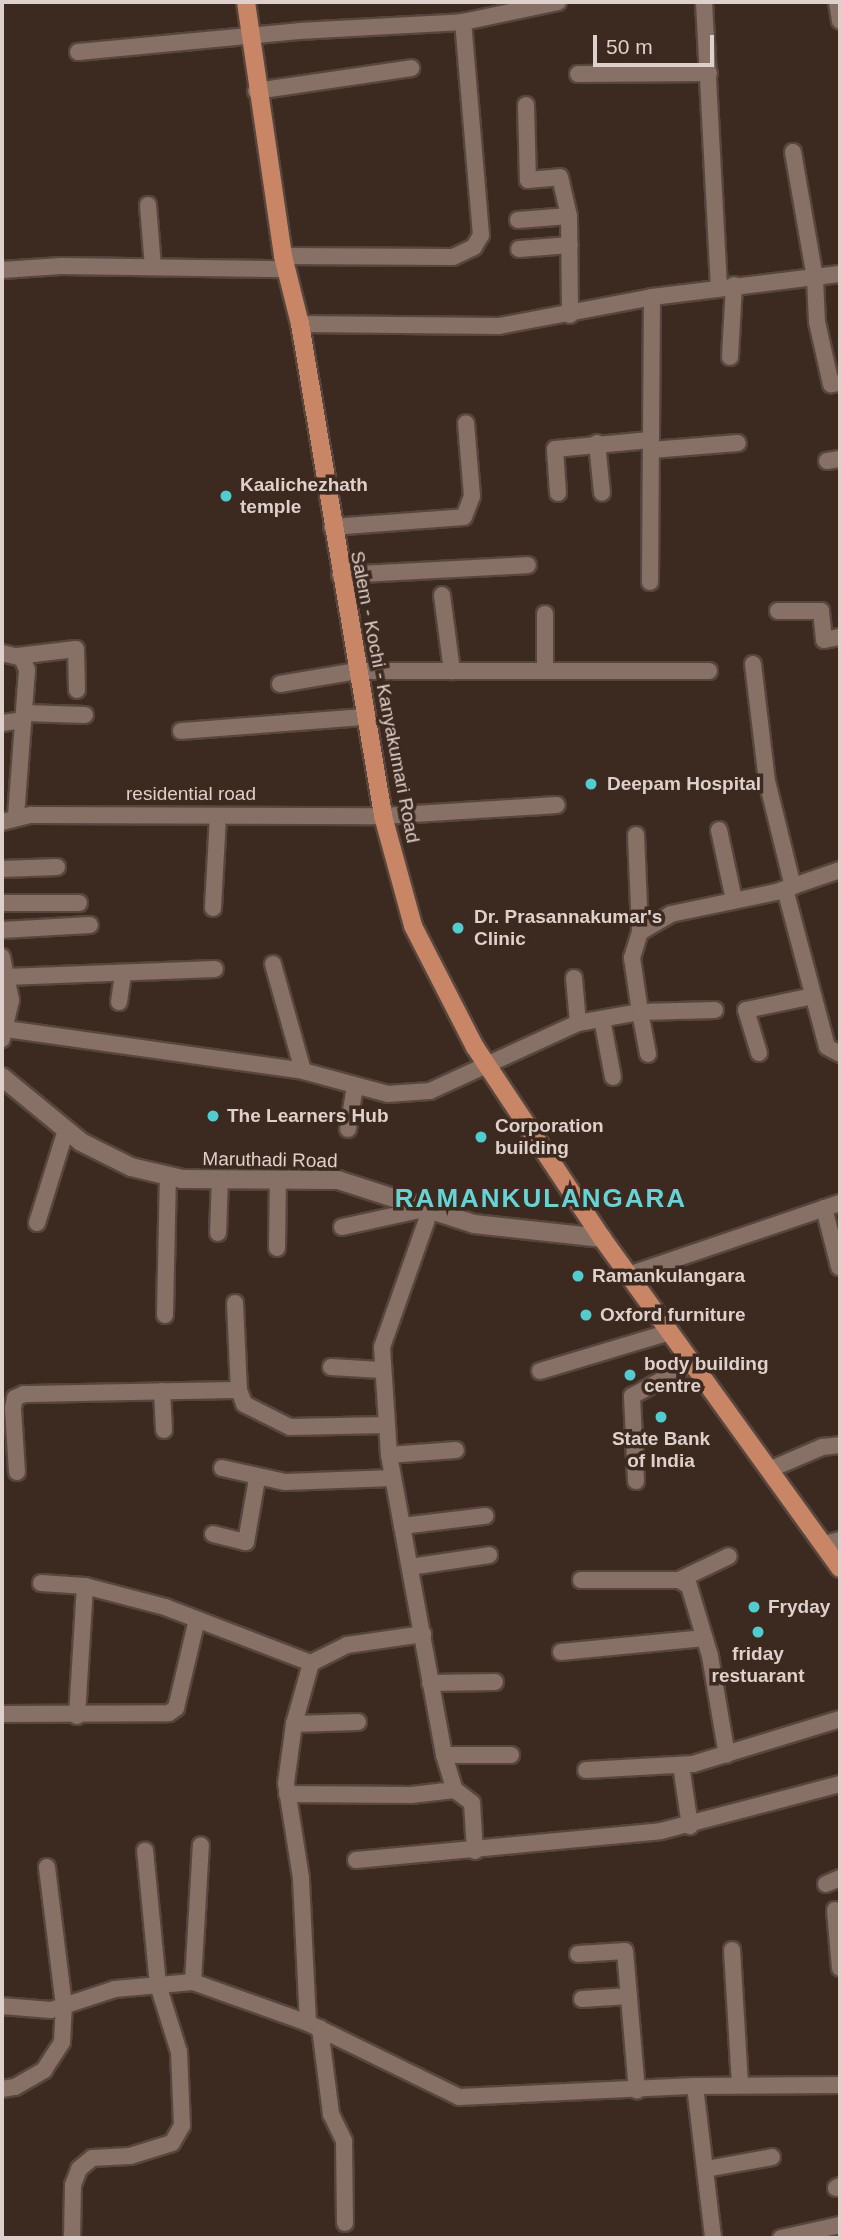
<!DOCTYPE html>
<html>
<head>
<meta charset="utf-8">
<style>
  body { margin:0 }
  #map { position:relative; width:842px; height:2240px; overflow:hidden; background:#3c291f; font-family:Arial,sans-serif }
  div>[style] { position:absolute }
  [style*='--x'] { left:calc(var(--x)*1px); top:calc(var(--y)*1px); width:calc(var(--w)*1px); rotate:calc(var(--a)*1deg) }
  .roads { filter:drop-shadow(2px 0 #57463e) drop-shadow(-2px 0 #57463e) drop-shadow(0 2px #57463e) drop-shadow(0 -2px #57463e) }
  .street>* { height:16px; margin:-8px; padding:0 8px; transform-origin:8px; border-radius:8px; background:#877065 }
  .secondary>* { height:18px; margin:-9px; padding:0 9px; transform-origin:9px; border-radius:9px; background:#877065 }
  .primary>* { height:18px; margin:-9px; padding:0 9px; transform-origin:9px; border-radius:9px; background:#c88666 }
  .dots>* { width:19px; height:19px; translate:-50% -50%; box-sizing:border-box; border:4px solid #3c291f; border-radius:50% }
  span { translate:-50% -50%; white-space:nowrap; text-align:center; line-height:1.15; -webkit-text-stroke:7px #3c291f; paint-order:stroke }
  .poi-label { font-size:19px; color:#ded0ca; font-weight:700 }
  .left { translate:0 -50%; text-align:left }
  .street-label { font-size:19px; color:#ded0ca }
  .district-label { font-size:26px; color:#66d3d4; font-weight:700; letter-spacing:2px }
  .frame { position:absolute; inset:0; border:4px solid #ded0ca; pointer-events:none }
  .scale { position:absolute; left:593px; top:35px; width:121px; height:32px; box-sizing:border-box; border:4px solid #ded0ca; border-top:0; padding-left:9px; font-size:21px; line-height:24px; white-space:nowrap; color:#ded0ca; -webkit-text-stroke:5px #3c291f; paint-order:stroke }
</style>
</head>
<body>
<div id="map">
  <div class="roads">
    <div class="street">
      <div style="--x:704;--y:2;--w:285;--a:87"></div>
      <div style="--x:837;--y:2;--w:19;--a:81"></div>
      <div style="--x:78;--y:52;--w:222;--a:-5.4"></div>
      <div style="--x:299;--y:31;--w:164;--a:-3.1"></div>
      <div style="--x:463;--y:22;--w:97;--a:-11.9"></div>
      <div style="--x:578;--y:74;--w:131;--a:-0.4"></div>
      <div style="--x:256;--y:91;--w:157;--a:-8.4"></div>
      <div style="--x:526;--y:105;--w:75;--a:88.5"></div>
      <div style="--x:528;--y:180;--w:32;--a:-5"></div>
      <div style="--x:560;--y:177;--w:40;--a:77"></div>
      <div style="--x:569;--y:216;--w:99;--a:89.4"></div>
      <div style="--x:793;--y:152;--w:128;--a:80.1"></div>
      <div style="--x:815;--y:278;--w:44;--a:87.4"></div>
      <div style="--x:817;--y:322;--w:64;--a:77.3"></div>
      <div style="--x:831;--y:384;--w:9;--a:-6"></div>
      <div style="--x:148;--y:205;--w:62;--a:85.4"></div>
      <div style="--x:518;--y:220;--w:51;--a:-4.5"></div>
      <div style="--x:519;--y:249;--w:51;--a:-4.5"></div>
      <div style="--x:283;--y:256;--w:170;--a:0.3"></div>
      <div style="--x:453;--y:257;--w:23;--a:-25"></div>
      <div style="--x:474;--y:247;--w:14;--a:-60"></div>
      <div style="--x:481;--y:235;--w:214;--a:-94.8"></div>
      <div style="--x:2;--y:270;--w:59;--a:-3.9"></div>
      <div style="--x:61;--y:266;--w:225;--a:0.8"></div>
      <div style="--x:300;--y:324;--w:199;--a:0.6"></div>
      <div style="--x:499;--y:326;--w:156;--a:-10.7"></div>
      <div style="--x:652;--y:297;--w:189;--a:-7"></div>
      <div style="--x:730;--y:357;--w:72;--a:-86.8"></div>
      <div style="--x:597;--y:443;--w:50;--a:84.3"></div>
      <div style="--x:651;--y:450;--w:87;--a:-4.6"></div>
      <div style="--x:827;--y:461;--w:13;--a:-9"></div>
      <div style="--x:558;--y:493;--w:44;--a:-93.9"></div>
      <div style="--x:555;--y:449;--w:95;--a:-5.4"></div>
      <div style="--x:332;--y:527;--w:132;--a:-4.3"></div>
      <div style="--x:464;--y:517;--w:22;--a:-69"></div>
      <div style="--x:472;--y:496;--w:73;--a:-94.7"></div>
      <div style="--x:340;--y:575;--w:188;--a:-3"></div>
      <div style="--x:650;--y:582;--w:285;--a:-89.6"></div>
      <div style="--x:442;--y:595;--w:77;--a:82.5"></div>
      <div style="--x:778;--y:611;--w:43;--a:0"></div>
      <div style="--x:821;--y:611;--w:29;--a:84"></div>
      <div style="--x:824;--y:640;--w:16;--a:-11"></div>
      <div style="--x:545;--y:614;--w:57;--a:90"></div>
      <div style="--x:2;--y:653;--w:21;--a:14"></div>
      <div style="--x:22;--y:658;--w:13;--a:67"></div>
      <div style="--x:27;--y:670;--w:145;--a:94.3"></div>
      <div style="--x:17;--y:656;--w:59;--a:-6.8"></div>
      <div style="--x:76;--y:649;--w:41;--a:88.6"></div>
      <div style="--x:753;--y:664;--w:118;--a:83.2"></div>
      <div style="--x:767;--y:781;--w:109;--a:76.2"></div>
      <div style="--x:280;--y:684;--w:78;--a:-9.6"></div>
      <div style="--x:357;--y:671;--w:352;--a:0"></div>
      <div style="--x:24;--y:713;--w:61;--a:1.9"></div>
      <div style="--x:2;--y:723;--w:21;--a:-8"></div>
      <div style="--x:181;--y:731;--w:185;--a:-4.4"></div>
      <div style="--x:2;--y:822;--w:30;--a:-14"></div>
      <div style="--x:31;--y:815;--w:352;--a:0.2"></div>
      <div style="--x:383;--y:816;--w:174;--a:-3.6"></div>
      <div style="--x:719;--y:830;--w:72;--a:77.9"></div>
      <div style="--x:636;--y:835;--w:97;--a:87.6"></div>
      <div style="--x:2;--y:869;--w:55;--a:-2.1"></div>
      <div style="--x:785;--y:889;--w:163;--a:75.1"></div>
      <div style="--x:827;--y:1047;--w:15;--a:28"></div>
      <div style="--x:2;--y:903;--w:77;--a:0"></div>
      <div style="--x:213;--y:908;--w:92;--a:-86.9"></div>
      <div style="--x:2;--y:930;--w:88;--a:-3.3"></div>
      <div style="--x:2;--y:957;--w:44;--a:78.2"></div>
      <div style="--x:11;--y:1000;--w:40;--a:103"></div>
      <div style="--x:273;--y:964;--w:111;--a:74.3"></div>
      <div style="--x:6;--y:977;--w:209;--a:-2.2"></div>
      <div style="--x:574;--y:978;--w:45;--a:84.9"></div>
      <div style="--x:119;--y:1002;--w:29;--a:-82"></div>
      <div style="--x:602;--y:1019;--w:59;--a:79.3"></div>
      <div style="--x:6;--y:1029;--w:300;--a:8"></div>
      <div style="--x:303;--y:1071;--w:88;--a:15.1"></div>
      <div style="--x:388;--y:1094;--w:42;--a:-4.1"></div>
      <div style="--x:430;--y:1091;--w:163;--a:-24.7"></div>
      <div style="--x:578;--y:1023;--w:63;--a:-10.1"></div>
      <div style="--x:640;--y:1012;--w:55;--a:-98.4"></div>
      <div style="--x:632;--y:958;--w:27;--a:-73"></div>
      <div style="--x:640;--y:932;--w:36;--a:-30"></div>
      <div style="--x:671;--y:914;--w:107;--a:-11.8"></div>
      <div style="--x:776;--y:892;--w:68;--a:-19"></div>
      <div style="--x:759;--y:1053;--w:45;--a:-106.8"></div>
      <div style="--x:746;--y:1010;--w:68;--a:-11.8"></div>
      <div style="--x:648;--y:1054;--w:43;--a:-100.8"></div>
      <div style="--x:640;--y:1012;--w:75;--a:-1.5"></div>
      <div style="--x:348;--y:1129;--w:44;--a:-80.8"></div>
      <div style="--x:431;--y:1208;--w:147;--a:109.4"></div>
      <div style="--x:382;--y:1347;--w:108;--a:86.3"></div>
      <div style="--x:389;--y:1455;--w:305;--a:79.6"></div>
      <div style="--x:444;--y:1755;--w:67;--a:0"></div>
      <div style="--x:824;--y:1208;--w:61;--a:75.7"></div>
      <div style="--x:37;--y:1223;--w:97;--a:-72.7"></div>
      <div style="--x:342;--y:1227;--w:89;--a:-12.3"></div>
      <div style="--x:218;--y:1233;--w:54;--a:-87.9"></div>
      <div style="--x:277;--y:1248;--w:68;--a:-89.2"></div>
      <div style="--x:628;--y:1275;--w:224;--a:-18.8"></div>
      <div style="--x:235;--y:1303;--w:87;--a:87.4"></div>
      <div style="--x:239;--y:1390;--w:15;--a:70"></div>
      <div style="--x:244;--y:1404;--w:51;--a:26.6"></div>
      <div style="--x:290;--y:1427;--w:97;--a:-1.2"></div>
      <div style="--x:165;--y:1315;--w:140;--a:-88.8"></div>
      <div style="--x:331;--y:1367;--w:50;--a:3.4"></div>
      <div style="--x:540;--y:1371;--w:136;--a:-16.7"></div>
      <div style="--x:162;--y:1391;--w:39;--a:87"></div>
      <div style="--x:389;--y:1455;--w:67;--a:-4.3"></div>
      <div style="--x:222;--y:1468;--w:65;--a:12.5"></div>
      <div style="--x:285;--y:1482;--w:108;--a:-2.1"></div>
      <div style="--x:771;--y:1469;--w:56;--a:-23.3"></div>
      <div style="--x:822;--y:1447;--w:18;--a:-6"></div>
      <div style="--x:17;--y:1472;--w:64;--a:-93.6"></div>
      <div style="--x:13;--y:1408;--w:10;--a:-79"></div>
      <div style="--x:15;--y:1398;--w:10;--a:-24"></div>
      <div style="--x:24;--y:1394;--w:215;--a:-1.1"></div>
      <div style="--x:636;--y:1481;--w:85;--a:-92.7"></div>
      <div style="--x:632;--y:1396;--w:69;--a:-28.4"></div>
      <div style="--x:402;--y:1526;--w:84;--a:-6.9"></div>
      <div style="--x:213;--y:1534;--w:34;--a:14"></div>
      <div style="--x:246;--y:1542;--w:64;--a:-80.1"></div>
      <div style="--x:824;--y:1544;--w:16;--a:-14"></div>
      <div style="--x:410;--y:1567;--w:80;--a:-8.6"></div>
      <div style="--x:581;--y:1580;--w:98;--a:0"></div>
      <div style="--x:679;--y:1580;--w:12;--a:31"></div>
      <div style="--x:689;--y:1586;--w:73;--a:73.3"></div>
      <div style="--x:710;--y:1656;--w:100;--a:80.3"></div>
      <div style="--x:679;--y:1580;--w:55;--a:-25.6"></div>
      <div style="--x:41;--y:1583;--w:44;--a:3.9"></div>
      <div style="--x:85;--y:1586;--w:83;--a:14.7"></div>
      <div style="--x:165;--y:1607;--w:156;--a:21"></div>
      <div style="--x:561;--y:1652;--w:144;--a:-5.6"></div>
      <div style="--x:430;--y:1683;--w:65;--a:-0.9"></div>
      <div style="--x:2;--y:1714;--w:167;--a:-0.3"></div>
      <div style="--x:169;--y:1713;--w:9;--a:-36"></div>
      <div style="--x:176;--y:1708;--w:91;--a:-76.7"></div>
      <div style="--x:77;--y:1716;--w:130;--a:-86.5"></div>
      <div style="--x:294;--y:1724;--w:64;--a:-1.8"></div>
      <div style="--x:444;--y:1755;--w:37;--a:73"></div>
      <div style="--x:681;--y:1765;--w:62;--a:81.6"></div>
      <div style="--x:586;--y:1770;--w:107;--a:-3.2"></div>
      <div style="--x:693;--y:1764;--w:154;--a:-17"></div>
      <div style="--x:287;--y:1794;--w:124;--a:0.5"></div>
      <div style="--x:411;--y:1795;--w:44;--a:-6.5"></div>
      <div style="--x:455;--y:1790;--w:21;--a:37"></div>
      <div style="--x:472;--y:1803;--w:48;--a:86.4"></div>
      <div style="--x:356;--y:1860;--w:306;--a:-5.4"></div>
      <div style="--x:661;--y:1831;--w:185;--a:-14.7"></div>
      <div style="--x:826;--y:1884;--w:15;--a:-23"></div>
      <div style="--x:835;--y:1910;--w:58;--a:85.1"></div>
      <div style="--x:732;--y:1950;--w:135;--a:86.6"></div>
      <div style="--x:578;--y:1954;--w:47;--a:-3.7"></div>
      <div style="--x:625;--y:1951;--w:140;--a:85.1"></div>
      <div style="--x:193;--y:1982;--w:137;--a:-86.7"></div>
      <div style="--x:582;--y:1999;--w:47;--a:-3.7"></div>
      <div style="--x:2;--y:2006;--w:49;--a:4.7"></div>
      <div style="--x:51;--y:2010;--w:67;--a:-18.2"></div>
      <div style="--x:115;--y:1989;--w:78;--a:-5.1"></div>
      <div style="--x:193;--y:1982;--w:122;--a:19.6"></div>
      <div style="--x:308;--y:2023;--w:168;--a:26.1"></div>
      <div style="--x:459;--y:2097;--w:236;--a:-2.7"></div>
      <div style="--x:695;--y:2086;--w:145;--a:-0.4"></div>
      <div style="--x:308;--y:2023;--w:145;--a:-92.8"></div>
      <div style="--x:301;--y:1878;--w:96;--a:-99"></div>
      <div style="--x:286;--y:1783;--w:60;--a:-82.3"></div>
      <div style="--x:294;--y:1724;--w:63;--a:-74.4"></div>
      <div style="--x:311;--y:1663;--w:40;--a:-26.6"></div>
      <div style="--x:347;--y:1645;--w:77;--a:-8.2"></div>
      <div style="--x:320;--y:2028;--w:87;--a:82.7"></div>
      <div style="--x:331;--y:2114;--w:30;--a:64"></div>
      <div style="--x:344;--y:2141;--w:82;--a:89.3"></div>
      <div style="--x:695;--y:2086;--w:153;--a:83.2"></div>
      <div style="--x:2;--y:2089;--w:13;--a:-9"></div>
      <div style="--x:15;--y:2087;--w:34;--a:-30"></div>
      <div style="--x:44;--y:2070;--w:33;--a:-57"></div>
      <div style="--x:62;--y:2042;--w:36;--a:-87"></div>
      <div style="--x:64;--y:2006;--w:140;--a:-97"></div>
      <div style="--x:706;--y:2169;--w:67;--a:-10.3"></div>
      <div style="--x:836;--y:2188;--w:4;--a:-27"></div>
      <div style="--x:72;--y:2238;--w:53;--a:-88.9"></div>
      <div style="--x:73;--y:2185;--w:17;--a:-69"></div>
      <div style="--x:79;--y:2169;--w:17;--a:-40"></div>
      <div style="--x:92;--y:2158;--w:38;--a:-3"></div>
      <div style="--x:130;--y:2156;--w:44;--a:-17.2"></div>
      <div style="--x:172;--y:2143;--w:20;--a:-60"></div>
      <div style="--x:182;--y:2126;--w:74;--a:-92.3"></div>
      <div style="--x:179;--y:2052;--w:70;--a:-107.4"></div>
      <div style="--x:158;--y:1985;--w:135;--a:-95.5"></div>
      <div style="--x:781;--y:2238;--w:60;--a:-12.4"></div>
    </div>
    <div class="secondary">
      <div style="--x:2;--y:1077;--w:102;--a:39.4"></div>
      <div style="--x:81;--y:1142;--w:56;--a:26.6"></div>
      <div style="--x:131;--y:1167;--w:52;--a:13.2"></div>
      <div style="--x:182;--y:1179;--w:156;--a:0.4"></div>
      <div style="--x:338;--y:1180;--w:143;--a:17.9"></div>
      <div style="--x:474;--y:1224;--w:129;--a:6.2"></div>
    </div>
    <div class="primary">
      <div style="--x:246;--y:2;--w:257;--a:81.7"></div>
      <div style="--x:283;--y:256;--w:70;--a:76"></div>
      <div style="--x:300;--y:324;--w:499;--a:80.4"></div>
      <div style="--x:383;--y:816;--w:114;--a:74.7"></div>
      <div style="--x:413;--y:926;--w:136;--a:62.9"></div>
      <div style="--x:475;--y:1047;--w:229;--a:56.4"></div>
      <div style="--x:602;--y:1238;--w:407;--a:54.2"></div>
    </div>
  </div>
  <div class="dots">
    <div style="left:226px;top:496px;background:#52cdcf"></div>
    <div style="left:591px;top:784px;background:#52cdcf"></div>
    <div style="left:458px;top:928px;background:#52cdcf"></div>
    <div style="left:213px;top:1116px;background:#52cdcf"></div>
    <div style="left:481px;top:1137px;background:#52cdcf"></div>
    <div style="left:578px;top:1276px;background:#52cdcf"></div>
    <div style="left:586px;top:1315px;background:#52cdcf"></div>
    <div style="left:630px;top:1375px;background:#52cdcf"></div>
    <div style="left:661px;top:1417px;background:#52cdcf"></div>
    <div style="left:754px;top:1607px;background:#52cdcf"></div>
    <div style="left:758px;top:1632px;background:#52cdcf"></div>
  </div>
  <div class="poi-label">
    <span class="left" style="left:240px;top:496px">Kaalichezhath<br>temple</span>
    <span class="left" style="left:607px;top:784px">Deepam Hospital</span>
    <span class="left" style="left:474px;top:928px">Dr. Prasannakumar's<br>Clinic</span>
    <span class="left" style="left:227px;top:1116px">The Learners Hub</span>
    <span class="left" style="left:495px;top:1137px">Corporation<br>building</span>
    <span class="left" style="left:592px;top:1276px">Ramankulangara</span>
    <span class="left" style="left:600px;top:1315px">Oxford furniture</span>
    <span class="left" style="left:644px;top:1375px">body building<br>centre</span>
    <span style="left:661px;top:1450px">State Bank<br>of India</span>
    <span class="left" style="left:768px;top:1607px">Fryday</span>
    <span style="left:758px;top:1665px">friday<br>restuarant</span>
  </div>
  <div class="street-label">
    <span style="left:385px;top:697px;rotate:79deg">Salem - Kochi - Kanyakumari Road</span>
    <span style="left:191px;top:794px">residential road</span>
    <span style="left:270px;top:1160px;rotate:1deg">Maruthadi Road</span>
  </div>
  <div class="district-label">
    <span style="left:541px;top:1199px">RAMANKULANGARA</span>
  </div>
  <div class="frame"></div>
  <div class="scale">50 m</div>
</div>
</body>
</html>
